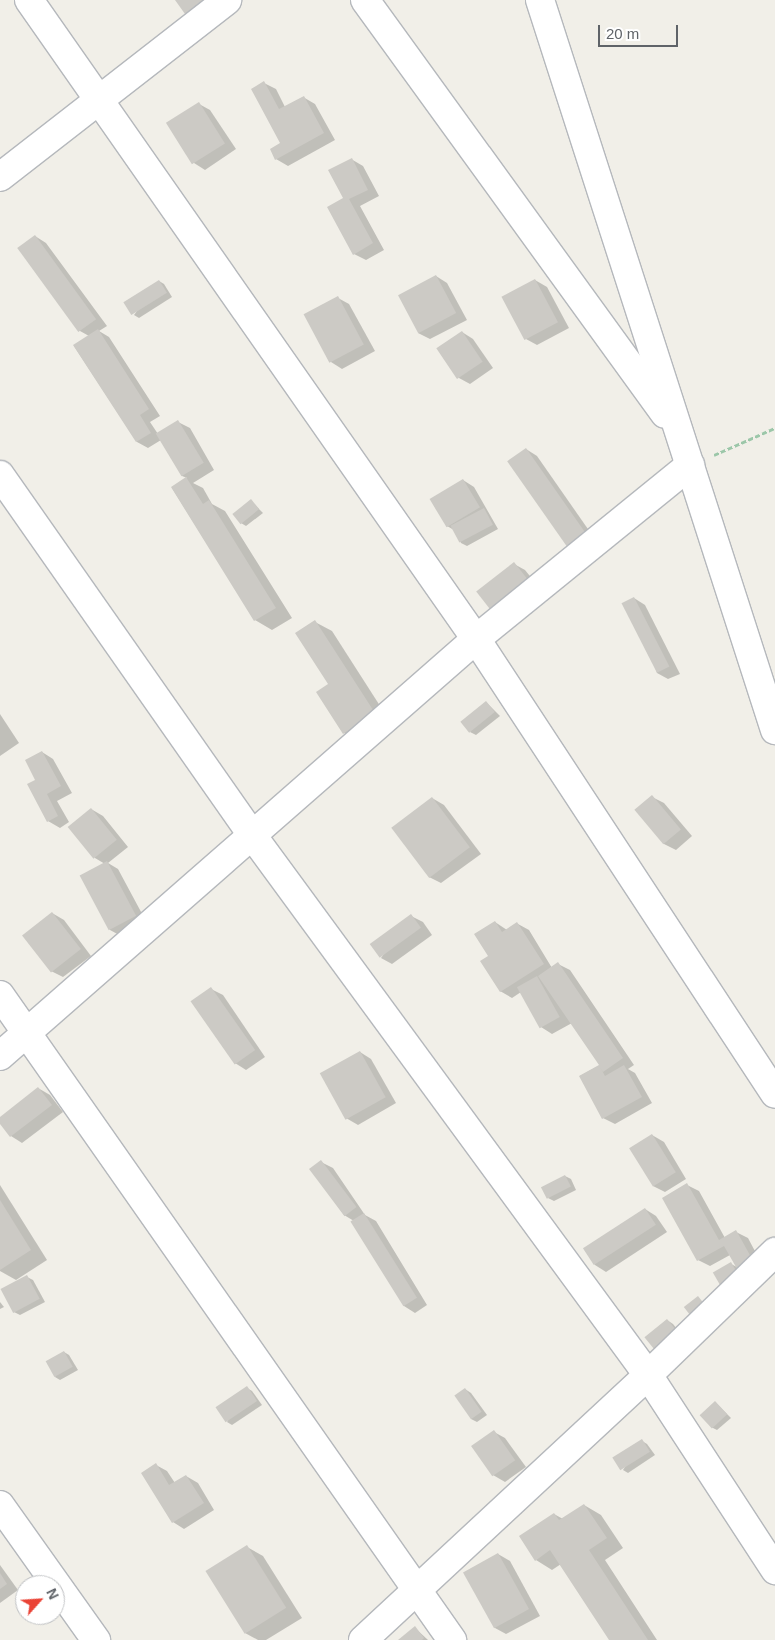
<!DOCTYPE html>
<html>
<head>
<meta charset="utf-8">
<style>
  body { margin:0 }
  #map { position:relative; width:775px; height:1640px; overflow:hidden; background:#f1efe8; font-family:Arial,sans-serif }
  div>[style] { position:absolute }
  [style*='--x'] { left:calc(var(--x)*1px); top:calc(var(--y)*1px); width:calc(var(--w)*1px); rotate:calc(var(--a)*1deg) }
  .shadow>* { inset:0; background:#0003 }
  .building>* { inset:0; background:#cccac5; transform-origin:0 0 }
  .path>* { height:3px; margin-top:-1.5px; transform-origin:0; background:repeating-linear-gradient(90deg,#9cc7a9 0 5px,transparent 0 7.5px) }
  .roads { filter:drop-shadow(1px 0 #b5b8bc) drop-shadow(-1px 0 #b5b8bc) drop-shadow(0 1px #b5b8bc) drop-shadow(0 -1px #b5b8bc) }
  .minor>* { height:28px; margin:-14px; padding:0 14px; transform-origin:14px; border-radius:14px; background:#fff }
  span { translate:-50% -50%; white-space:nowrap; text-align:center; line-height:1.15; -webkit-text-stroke:4px #fff; paint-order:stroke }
  .north { position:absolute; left:15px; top:1575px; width:50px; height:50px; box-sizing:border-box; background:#fff; border:1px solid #bfc1c3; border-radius:50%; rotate:64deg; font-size:14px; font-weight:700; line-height:20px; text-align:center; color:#5f6368 }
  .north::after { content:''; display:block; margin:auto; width:18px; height:22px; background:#ea4335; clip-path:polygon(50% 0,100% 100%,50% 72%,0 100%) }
  .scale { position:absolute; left:598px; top:25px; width:80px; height:22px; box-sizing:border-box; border:2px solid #5f6368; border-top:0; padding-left:6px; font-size:15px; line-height:18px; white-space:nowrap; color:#5f6368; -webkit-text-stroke:4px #fff; paint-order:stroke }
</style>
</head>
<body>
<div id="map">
  <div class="shadow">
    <div style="clip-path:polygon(176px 0,233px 0,202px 23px,186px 13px)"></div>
    <div style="clip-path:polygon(264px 83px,276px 89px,285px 107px,303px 97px,315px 104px,335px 140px,288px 166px,276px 159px,282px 143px)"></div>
    <div style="clip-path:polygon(199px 104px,210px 110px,236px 149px,205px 170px,194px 163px)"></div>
    <div style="clip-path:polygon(351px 159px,363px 166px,379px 196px,360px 206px,384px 250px,366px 260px,354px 254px,344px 198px)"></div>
    <div style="clip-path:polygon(35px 236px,46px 243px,107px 326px,99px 331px,109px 337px,160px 416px,150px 422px,158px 434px,178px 422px,190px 428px,214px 470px,193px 483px,203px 488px,212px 504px,225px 511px,292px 618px,272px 630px,255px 620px,172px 488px,187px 478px,182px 476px,161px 440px,148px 448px,137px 442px,74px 346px,89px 336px,80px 331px)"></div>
    <div style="clip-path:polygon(436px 276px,447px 283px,467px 320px,430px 339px,418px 333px)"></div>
    <div style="clip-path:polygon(535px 280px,547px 287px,569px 328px,537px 345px,526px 339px)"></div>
    <div style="clip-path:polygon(159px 281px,164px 284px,172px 297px,139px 318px,134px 315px)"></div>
    <div style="clip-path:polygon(338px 298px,349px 304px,375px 351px,342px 369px,331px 362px)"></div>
    <div style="clip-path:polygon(462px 332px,473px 339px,493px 368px,470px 384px,459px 378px)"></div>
    <div style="clip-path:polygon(526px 449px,537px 456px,597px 542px,580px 554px)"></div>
    <div style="clip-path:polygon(463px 480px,474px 487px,498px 529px,467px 546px,461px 543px,454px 530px,447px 526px)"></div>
    <div style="clip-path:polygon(251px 501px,263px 513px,246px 526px,241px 523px)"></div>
    <div style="clip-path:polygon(514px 564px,525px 570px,542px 591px,479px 592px)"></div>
    <div style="clip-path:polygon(634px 598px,645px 605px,680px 674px,668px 679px,657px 673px)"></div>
    <div style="clip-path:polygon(315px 622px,332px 631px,391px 723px,361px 742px,344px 733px)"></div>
    <div style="clip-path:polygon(486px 702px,500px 716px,476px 735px,470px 732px)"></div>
    <div style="clip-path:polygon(0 714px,19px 743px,0 756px)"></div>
    <div style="clip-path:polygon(42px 752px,53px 759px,72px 793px,57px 801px,69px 822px,60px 828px,48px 821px,37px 780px)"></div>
    <div style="clip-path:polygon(652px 797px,664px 803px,692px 836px,676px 850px,664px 844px)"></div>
    <div style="clip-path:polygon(432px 798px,444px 805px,481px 854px,441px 883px,429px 877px)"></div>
    <div style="clip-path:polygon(91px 809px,103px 816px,128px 847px,108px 863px,118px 869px,147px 923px,121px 936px,110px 930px,105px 864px,95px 858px)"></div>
    <div style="clip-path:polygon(52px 913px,64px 920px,91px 956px,63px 977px,51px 971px)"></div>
    <div style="clip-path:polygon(411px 916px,423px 922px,432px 935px,392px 964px,381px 958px)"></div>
    <div style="clip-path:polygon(495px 922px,507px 930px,518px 924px,529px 930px,552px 968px,558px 964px,570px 970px,634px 1065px,628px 1069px,635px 1073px,652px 1103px,615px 1124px,603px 1118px,580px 1076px,600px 1065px,572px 1023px,552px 1034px,541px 1027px,521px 992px,512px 998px,500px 991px,490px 956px)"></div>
    <div style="clip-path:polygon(211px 989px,223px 995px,265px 1057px,246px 1070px,235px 1063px,193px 1002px)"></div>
    <div style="clip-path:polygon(360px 1052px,371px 1059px,396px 1103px,358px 1125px,346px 1118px,322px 1074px)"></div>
    <div style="clip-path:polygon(38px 1088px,50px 1095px,63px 1112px,22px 1143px,11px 1136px,0 1122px,0 1118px)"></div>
    <div style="clip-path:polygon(652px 1135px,664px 1142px,686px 1179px,665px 1192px,653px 1186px)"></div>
    <div style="clip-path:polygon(321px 1162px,333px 1168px,365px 1215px,376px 1221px,427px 1305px,415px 1313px,404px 1306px,354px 1221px,344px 1215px,311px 1169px)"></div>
    <div style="clip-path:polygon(565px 1176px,571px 1179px,576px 1190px,554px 1201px,548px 1198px)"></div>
    <div style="clip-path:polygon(0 1185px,47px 1260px,16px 1280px,0 1271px)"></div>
    <div style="clip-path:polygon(687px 1185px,699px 1191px,725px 1238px,736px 1232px,748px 1238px,766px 1272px,730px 1295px,731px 1264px,737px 1267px,730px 1255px,710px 1266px,698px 1260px)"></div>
    <div style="clip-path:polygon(645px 1209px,656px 1216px,667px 1232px,606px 1272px,595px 1265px,584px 1249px)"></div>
    <div style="clip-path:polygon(27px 1277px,33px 1280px,45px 1302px,20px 1315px,14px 1312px)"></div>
    <div style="clip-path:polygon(0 1302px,4px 1307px,0 1309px)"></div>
    <div style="clip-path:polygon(667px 1320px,673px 1324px,684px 1338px,657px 1351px)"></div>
    <div style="clip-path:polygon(64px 1352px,69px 1355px,78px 1370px,60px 1380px,55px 1377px)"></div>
    <div style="clip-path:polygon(247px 1388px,252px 1391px,262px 1405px,232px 1425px,227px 1422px)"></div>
    <div style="clip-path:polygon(465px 1389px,471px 1393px,487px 1415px,477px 1422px,471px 1419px)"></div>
    <div style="clip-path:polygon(715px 1402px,731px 1418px,717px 1430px,711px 1427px)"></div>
    <div style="clip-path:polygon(494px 1432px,505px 1438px,526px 1467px,505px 1482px,493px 1475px)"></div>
    <div style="clip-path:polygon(642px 1441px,647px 1444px,655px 1455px,628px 1473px,623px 1470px)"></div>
    <div style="clip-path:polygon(156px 1465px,167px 1471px,175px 1483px,186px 1476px,198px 1483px,214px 1510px,184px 1529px,173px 1522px)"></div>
    <div style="clip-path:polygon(584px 1505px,601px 1515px,623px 1548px,605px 1560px,657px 1640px,611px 1640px,561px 1564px,552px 1570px,536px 1560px,554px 1514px,563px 1519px)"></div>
    <div style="clip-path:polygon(247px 1547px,263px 1556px,302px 1618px,266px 1640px,258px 1640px,245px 1633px)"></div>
    <div style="clip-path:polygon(498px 1554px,510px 1561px,540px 1616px,506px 1634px,495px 1628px)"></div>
    <div style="clip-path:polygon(0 1565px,18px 1590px,0 1603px)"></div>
    <div style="clip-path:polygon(415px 1628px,428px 1640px,400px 1640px)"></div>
  </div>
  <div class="building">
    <div style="clip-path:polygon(175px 0,204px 0,185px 14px)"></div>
    <div style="clip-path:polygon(264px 81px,279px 109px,304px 96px,324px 133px,275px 160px,270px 149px,280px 143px,251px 89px)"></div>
    <div style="left:199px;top:102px;width:49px;height:39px;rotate:58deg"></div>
    <div style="clip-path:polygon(352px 158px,368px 190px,349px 199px,373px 243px,353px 255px,327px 207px,343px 198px,328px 170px)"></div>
    <div style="left:35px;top:235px;width:104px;height:22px;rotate:54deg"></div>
    <div style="left:436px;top:275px;width:43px;height:43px;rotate:62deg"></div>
    <div style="left:535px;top:279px;width:49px;height:38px;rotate:62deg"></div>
    <div style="left:159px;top:280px;width:15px;height:42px;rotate:58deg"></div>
    <div style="left:338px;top:296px;width:55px;height:39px;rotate:62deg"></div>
    <div style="clip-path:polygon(98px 329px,149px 409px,140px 415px,151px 433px,136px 442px,73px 345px)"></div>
    <div style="left:462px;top:331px;width:37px;height:31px;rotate:56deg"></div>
    <div style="left:178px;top:420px;width:50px;height:26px;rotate:59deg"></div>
    <div style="left:526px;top:448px;width:106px;height:23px;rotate:55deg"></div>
    <div style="clip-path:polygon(186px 477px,203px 504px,209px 500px,276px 608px,254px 621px,171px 487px)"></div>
    <div style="left:463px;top:479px;width:33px;height:39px;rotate:59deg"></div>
    <div style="left:251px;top:499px;width:13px;height:24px;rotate:51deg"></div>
    <div style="left:484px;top:508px;width:19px;height:38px;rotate:62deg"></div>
    <div style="left:514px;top:562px;width:28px;height:48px;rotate:52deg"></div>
    <div style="left:634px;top:597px;width:78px;height:14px;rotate:63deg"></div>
    <div style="clip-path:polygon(315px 620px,375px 713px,343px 734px,316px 692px,328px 684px,295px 633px)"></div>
    <div style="left:486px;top:701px;width:14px;height:33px;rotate:51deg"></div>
    <div style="clip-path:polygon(42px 751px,61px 786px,47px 794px,58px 816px,47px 822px,27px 784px,35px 780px,25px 760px)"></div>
    <div style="left:652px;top:795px;width:45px;height:23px;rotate:50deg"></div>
    <div style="left:432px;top:797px;width:63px;height:51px;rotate:53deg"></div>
    <div style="left:91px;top:808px;width:41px;height:30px;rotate:51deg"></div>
    <div style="left:107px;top:861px;width:62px;height:31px;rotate:62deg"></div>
    <div style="left:52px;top:912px;width:47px;height:38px;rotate:52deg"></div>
    <div style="left:411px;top:914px;width:17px;height:51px;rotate:54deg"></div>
    <div style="clip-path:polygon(495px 921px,502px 932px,517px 922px,544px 964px,500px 992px,480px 961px,488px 956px,474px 934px)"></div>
    <div style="clip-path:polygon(558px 962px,623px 1058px,603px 1072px,600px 1067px,605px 1076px,624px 1065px,642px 1097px,602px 1119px,579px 1076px,599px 1065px,538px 976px)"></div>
    <div style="left:537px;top:976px;width:47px;height:23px;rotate:61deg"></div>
    <div style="left:211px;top:987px;width:77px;height:25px;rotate:55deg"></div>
    <div style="left:360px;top:1051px;width:53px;height:46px;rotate:61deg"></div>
    <div style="clip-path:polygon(38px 1087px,52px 1105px,10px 1137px,0 1124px,0 1117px)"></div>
    <div style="left:652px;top:1134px;width:45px;height:27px;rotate:58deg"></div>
    <div style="left:321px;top:1160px;width:59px;height:15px;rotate:53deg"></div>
    <div style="left:565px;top:1175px;width:13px;height:27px;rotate:63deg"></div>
    <div style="clip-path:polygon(687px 1183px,719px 1240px,736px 1230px,756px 1266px,740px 1274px,724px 1246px,697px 1261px,662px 1198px)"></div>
    <div style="clip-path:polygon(0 1200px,31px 1250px,0 1270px)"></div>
    <div style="left:645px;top:1208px;width:20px;height:74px;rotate:57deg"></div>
    <div style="left:364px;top:1213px;width:100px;height:16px;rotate:58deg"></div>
    <div style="left:731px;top:1262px;width:24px;height:21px;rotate:60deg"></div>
    <div style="left:27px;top:1275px;width:27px;height:30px;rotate:62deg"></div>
    <div style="left:698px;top:1296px;width:18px;height:18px;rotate:52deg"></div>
    <div style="left:667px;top:1319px;width:19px;height:29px;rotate:51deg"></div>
    <div style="left:64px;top:1351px;width:18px;height:21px;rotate:61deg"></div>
    <div style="left:247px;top:1386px;width:18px;height:38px;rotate:56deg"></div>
    <div style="left:465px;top:1388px;width:29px;height:13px;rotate:55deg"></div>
    <div style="left:715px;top:1401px;width:18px;height:21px;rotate:47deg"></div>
    <div style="left:494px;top:1430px;width:37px;height:28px;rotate:55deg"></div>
    <div style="left:642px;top:1439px;width:15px;height:35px;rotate:58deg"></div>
    <div style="clip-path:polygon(156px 1463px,169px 1485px,186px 1475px,204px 1503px,172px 1523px,141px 1473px)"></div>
    <div style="clip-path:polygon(584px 1504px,607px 1538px,589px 1550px,648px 1640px,609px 1640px,550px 1550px,535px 1561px,519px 1536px,554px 1513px,559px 1520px)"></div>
    <div style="left:247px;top:1545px;width:74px;height:49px;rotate:58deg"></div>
    <div style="left:498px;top:1553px;width:64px;height:40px;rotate:61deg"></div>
    <div style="clip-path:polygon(0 1573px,7px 1584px,0 1589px)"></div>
    <div style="clip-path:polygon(415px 1626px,424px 1638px,422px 1640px,398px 1640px)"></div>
  </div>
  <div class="path">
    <div style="--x:714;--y:455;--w:67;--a:-23.9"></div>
  </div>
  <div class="roads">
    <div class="minor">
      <div style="--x:29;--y:0;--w:780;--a:55.03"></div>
      <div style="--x:476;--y:639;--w:544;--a:56.69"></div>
      <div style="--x:365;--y:0;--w:511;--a:54.07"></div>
      <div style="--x:540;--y:0;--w:767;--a:72.16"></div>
      <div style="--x:0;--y:177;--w:288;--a:-37.9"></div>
      <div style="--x:0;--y:475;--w:439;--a:55"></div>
      <div style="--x:252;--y:835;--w:670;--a:53.75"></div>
      <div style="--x:648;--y:1375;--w:233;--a:56.9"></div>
      <div style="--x:0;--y:995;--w:788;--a:54.98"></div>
      <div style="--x:0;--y:1056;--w:633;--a:-41.22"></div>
      <div style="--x:476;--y:639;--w:276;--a:-39.1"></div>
      <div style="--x:0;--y:1505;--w:166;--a:54.6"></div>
      <div style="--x:363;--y:1640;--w:389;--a:-42.9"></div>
      <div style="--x:648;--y:1375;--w:177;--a:-44.1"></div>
    </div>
  </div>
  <div class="north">N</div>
  <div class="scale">20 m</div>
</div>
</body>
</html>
